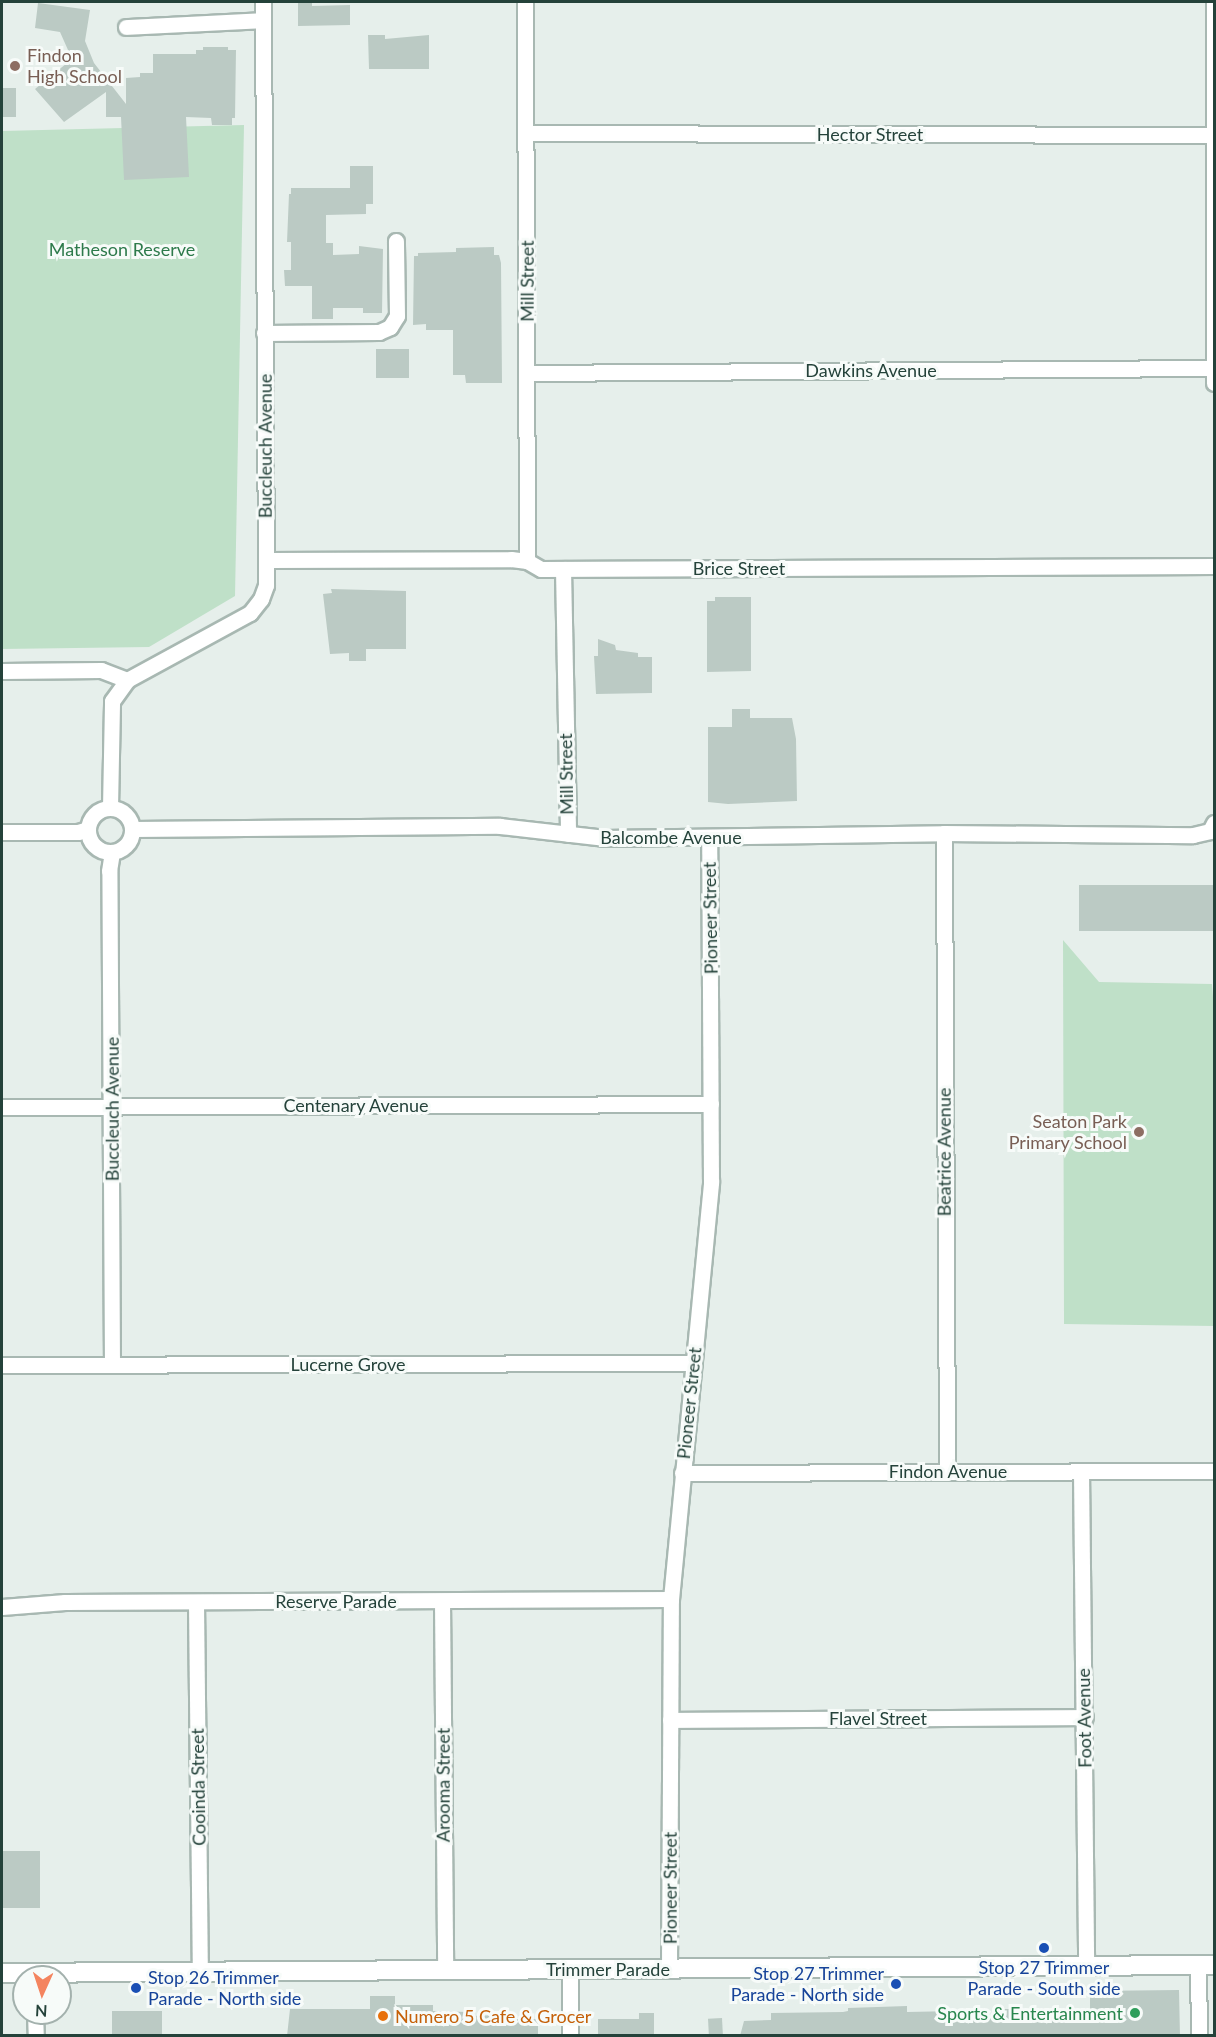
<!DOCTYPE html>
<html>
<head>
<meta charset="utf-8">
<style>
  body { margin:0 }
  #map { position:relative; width:1216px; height:2037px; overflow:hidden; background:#e6efeb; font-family:Lato,sans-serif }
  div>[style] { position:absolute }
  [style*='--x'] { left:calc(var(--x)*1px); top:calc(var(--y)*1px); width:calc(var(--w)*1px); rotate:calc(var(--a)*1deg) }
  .green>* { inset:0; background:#bfe0c8 }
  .building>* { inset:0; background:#bbcac4; transform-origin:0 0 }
  .roads { filter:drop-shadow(2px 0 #a8b8b2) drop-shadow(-2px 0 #a8b8b2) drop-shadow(0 2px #a8b8b2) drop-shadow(0 -2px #a8b8b2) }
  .street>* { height:15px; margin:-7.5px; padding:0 7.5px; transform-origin:7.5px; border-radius:7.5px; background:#fff }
  .street>.ring { margin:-7.5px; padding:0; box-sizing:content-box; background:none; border:15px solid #fff; border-radius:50% }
  .secondary>* { height:18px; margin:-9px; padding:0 9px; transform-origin:9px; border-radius:9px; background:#fff }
  .dots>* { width:16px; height:16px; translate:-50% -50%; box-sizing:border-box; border:3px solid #f7fbf9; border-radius:50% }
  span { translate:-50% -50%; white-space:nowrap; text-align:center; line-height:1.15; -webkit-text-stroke:6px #f7fbf9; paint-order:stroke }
  .education-label { font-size:18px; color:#785e54 }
  .left { translate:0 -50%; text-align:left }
  .right { translate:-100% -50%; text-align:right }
  .street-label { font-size:18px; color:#24423a }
  .park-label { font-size:18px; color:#2d7a4b }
  .transit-label { font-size:18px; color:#164399 }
  .leisure-label { font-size:18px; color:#27864d }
  .food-label { font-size:18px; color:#c56008 }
  .frame { position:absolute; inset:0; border:3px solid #24423a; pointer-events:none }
  .north { position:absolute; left:12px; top:1965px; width:60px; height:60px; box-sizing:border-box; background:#f7fbf9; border:2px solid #a3b1ad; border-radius:50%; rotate:183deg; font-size:16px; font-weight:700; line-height:24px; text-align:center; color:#24423a }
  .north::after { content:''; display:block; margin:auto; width:21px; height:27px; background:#f4845f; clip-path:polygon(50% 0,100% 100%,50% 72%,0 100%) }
</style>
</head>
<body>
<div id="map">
  <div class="green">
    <div style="clip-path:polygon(244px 125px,235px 596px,149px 647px,2px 649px,2px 131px)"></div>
    <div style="clip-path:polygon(1063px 940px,1099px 982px,1212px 984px,1214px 1010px,1214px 1326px,1064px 1324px)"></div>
  </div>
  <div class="building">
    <div style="clip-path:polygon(298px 2px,312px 2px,312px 6px,350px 5px,350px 25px,298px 26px)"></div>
    <div style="clip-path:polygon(38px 3px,90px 10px,85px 41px,94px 63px,126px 104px,126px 78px,140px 77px,140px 73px,153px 73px,153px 54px,196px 54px,196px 50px,203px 50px,203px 47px,228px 47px,228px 50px,236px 50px,235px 118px,232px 118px,232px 125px,212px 125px,211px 118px,186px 117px,189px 177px,124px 180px,121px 117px,106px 117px,106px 92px,64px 122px,35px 89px,72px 59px,60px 32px,35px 28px)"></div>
    <div style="clip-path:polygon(368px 35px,385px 35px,385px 39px,429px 35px,429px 69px,369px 69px)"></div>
    <div style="left:2px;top:88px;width:14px;height:29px"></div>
    <div style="clip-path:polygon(350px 166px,373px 166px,373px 204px,366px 204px,366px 214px,326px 215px,326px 243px,333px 243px,333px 255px,359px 254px,359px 246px,383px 249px,382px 313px,363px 313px,363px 308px,333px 308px,333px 319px,312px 319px,312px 286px,285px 286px,284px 270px,291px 270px,291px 242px,287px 242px,289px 194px,291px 194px,291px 188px,350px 188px)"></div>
    <div style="clip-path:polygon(494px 247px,494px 255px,499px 255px,501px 263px,502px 383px,466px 383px,465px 375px,453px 375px,453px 330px,426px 330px,426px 324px,413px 325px,414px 256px,418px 256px,418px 253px,456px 252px,456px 248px)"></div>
    <div style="left:376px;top:349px;width:33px;height:29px"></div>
    <div style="clip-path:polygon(331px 589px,406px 591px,406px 649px,366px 649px,366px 661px,349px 661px,349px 653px,330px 654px,323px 594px,332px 593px)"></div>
    <div style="clip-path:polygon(715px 597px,751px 597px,751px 671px,707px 672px,707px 601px,715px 601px)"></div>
    <div style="clip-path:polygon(598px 639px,615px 645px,616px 650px,638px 653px,638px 657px,652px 657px,652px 693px,596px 694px,594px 656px,598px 656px)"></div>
    <div style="clip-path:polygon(732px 709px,750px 709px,750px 718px,792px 718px,796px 739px,797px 801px,728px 804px,708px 802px,708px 727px,732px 727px)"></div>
    <div style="left:1215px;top:885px;width:46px;height:136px;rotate:90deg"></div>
    <div style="left:2px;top:1851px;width:38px;height:57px"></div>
    <div style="clip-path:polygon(1179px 1990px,1180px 2036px,740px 2036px,744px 2021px,771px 2020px,771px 2013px,843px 2012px,848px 2011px,848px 2008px,907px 2006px,907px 2012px,956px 2011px,956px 2019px,1001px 2018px,1001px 2009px,1090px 2009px,1090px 1991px)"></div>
    <div style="clip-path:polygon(370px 1996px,395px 1996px,395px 2005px,433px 2005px,433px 2011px,468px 2012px,468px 2016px,505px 2015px,505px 2019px,538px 2019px,538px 2036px,287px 2036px,290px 2009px,370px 2009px)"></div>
    <div style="left:112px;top:2011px;width:50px;height:25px"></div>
    <div style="clip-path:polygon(639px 2013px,654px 2013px,654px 2036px,598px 2036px,598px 2019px,639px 2019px)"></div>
    <div style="left:722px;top:2018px;width:18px;height:14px;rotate:87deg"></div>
  </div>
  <div class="roads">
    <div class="street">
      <div style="--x:525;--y:2;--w:559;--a:89.8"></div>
      <div style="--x:1214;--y:2;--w:381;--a:90"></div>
      <div style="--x:126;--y:27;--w:137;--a:-2.9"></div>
      <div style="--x:526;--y:133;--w:687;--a:0.17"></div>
      <div style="--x:264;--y:333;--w:115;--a:-0.5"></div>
      <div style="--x:379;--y:332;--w:12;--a:-24"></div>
      <div style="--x:390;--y:327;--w:13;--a:-58"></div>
      <div style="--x:397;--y:316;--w:75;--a:-90.8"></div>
      <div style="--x:527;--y:373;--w:687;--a:-0.42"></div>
      <div style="--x:267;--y:560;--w:244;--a:-0.2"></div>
      <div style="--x:511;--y:559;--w:16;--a:7"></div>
      <div style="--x:527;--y:561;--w:16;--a:30"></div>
      <div style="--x:541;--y:569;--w:673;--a:-0.26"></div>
      <div style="--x:563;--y:569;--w:265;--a:88.9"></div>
      <div style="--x:2;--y:671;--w:99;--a:-0.6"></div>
      <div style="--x:101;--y:670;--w:28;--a:21"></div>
      <div class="ring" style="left:88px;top:808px;width:29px;height:29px"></div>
      <div style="--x:110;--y:808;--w:107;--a:-88.9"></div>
      <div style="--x:112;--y:701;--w:26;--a:-54"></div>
      <div style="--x:127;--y:680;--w:140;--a:-28.6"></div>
      <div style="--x:250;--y:613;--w:18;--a:-52"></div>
      <div style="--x:261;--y:599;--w:15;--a:-70"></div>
      <div style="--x:266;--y:585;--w:583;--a:-90.29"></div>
      <div style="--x:133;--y:829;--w:367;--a:-0.5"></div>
      <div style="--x:500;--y:826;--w:106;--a:6.5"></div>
      <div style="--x:605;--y:838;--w:339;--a:-0.8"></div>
      <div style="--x:944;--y:833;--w:249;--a:0.5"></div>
      <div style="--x:1193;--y:835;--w:17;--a:-13"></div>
      <div style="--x:1210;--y:831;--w:9;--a:-63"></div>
      <div style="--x:2;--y:832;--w:76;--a:0"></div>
      <div style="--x:78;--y:832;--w:10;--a:-17"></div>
      <div style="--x:944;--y:833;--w:638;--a:89.73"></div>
      <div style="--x:2;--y:1107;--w:709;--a:-0.24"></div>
      <div style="--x:2;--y:1365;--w:692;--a:-0.17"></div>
      <div style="--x:112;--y:1365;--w:494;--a:-90.3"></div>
      <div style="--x:109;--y:871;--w:18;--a:-81"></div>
      <div style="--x:1081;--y:1471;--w:495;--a:89.4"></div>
      <div style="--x:682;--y:1473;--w:532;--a:-0.22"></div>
      <div style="--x:442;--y:1601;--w:369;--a:89.5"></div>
      <div style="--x:196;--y:1602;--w:369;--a:89.4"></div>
      <div style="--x:2;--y:1607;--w:63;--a:-4.5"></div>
      <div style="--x:65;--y:1602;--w:606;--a:-0.28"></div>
      <div style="--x:670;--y:1720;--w:415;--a:-0.4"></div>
      <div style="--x:1198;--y:1965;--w:71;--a:89.2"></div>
      <div style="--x:669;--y:1968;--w:369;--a:-89.7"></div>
      <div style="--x:671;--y:1599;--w:419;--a:-84.5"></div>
      <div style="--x:711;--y:1182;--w:345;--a:-90.3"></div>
      <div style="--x:570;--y:1969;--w:67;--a:90"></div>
      <div style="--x:35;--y:2013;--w:23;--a:88"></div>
    </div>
    <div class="secondary">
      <div style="--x:2;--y:1973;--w:1212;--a:-0.38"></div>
    </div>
  </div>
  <div class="dots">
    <div style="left:15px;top:66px;background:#8d6e63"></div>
    <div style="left:1139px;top:1132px;background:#8d6e63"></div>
    <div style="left:1044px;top:1948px;background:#1a4fb4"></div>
    <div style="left:896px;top:1984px;background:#1a4fb4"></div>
    <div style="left:136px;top:1988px;background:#1a4fb4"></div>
    <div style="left:1135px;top:2013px;background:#2e9e5b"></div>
    <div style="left:383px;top:2016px;background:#e8710a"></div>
  </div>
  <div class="education-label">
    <span class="left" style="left:27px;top:66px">Findon<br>High School</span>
    <span class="right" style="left:1127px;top:1132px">Seaton Park<br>Primary School</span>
  </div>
  <div class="street-label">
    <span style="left:870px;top:134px">Hector Street</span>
    <span style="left:527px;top:281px;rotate:-90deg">Mill Street</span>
    <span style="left:871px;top:370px">Dawkins Avenue</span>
    <span style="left:265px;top:446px;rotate:-90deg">Buccleuch Avenue</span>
    <span style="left:739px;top:568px">Brice Street</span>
    <span style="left:566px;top:774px;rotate:-91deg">Mill Street</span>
    <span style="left:671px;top:837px">Balcombe Avenue</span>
    <span style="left:710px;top:918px;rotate:-91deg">Pioneer Street</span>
    <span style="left:356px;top:1105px">Centenary Avenue</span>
    <span style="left:112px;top:1109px;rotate:-90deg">Buccleuch Avenue</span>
    <span style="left:944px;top:1152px;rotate:-90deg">Beatrice Avenue</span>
    <span style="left:348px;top:1364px">Lucerne Grove</span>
    <span style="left:689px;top:1403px;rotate:-84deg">Pioneer Street</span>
    <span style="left:948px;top:1471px">Findon Avenue</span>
    <span style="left:336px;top:1601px">Reserve Parade</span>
    <span style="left:878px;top:1718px">Flavel Street</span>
    <span style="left:1084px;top:1718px;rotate:-91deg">Foot Avenue</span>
    <span style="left:443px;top:1785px;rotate:-90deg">Arooma Street</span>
    <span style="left:198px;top:1787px;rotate:-91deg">Cooinda Street</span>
    <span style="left:670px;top:1888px;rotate:-90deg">Pioneer Street</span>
    <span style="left:608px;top:1969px">Trimmer Parade</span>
  </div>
  <div class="park-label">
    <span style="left:122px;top:249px">Matheson Reserve</span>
  </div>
  <div class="transit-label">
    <span style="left:1044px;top:1978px">Stop 27 Trimmer<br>Parade - South side</span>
    <span class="right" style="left:884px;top:1984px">Stop 27 Trimmer<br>Parade - North side</span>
    <span class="left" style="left:148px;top:1988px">Stop 26 Trimmer<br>Parade - North side</span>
  </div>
  <div class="leisure-label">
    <span class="right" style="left:1123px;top:2013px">Sports &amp; Entertainment</span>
  </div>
  <div class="food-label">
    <span class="left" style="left:395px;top:2016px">Numero 5 Cafe &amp; Grocer</span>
  </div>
  <div class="frame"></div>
  <div class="north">N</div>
</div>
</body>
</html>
